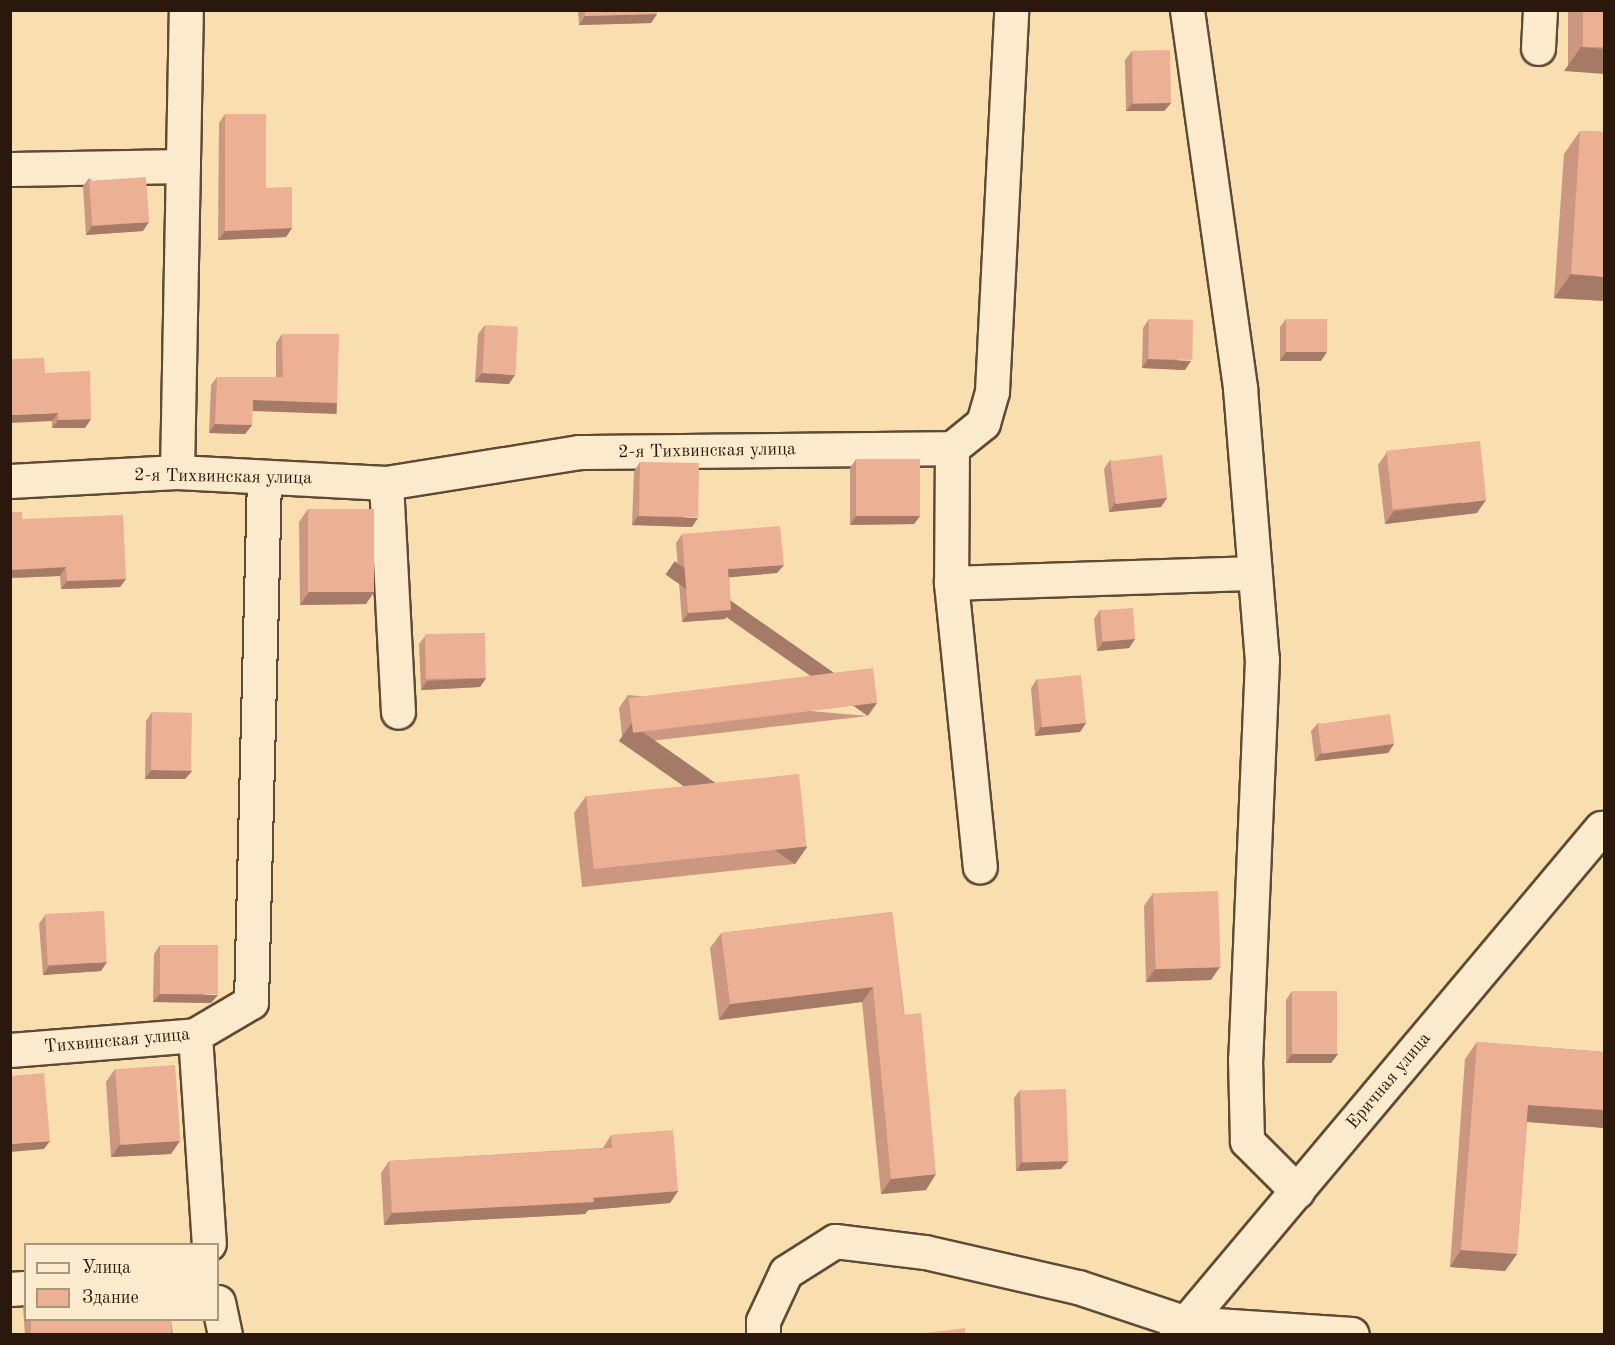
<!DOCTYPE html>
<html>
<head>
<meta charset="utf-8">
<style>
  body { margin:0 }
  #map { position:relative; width:1615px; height:1345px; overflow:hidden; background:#f9deb0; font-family:"Old Standard TT",serif }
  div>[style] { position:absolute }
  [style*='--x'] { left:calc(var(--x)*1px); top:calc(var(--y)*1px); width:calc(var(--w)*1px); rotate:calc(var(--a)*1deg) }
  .roads { filter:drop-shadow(2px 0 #5e4a35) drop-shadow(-2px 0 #5e4a35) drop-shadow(0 2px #5e4a35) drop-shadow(0 -2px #5e4a35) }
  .minor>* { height:33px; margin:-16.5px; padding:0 16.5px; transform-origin:16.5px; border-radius:16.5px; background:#fbeacc }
  .wall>* { inset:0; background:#cb9780; transform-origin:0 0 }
  .shaded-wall>* { inset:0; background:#a57b68; transform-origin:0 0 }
  .building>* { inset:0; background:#ecb095; transform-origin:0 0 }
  span { translate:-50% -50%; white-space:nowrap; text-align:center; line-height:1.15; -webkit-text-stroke:4.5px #fbeacc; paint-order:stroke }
  .street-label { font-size:18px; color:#2b180c }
  .frame { position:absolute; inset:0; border:12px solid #2b180c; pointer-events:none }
  .legend { position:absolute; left:24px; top:1243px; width:195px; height:78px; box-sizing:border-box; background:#fbeacc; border:2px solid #a8967f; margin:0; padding:8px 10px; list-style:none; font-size:18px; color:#2b180c }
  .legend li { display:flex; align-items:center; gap:12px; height:30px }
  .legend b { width:30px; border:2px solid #a8967f }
</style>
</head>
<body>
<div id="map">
  <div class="roads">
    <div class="minor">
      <div style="--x:1187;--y:10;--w:382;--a:82"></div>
      <div style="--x:1240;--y:388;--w:272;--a:85.4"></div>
      <div style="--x:1262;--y:659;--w:400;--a:92.4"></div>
      <div style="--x:1245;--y:1059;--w:82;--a:88.6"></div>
      <div style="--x:1247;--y:1141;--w:71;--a:45"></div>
      <div style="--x:1538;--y:48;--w:38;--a:-87"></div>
      <div style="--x:10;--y:169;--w:173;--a:-1"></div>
      <div style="--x:952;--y:448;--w:135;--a:90.4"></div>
      <div style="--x:951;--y:583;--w:304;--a:-1.9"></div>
      <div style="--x:177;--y:472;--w:462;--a:-88.9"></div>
      <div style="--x:10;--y:481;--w:167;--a:-3.1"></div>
      <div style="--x:177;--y:472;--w:209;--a:3"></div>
      <div style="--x:386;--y:483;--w:195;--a:-9.1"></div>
      <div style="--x:579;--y:452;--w:373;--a:-0.6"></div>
      <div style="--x:952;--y:448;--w:40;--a:-39"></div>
      <div style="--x:983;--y:423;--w:33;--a:-74"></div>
      <div style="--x:992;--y:391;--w:381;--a:-87.1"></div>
      <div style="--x:386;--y:483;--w:229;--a:87"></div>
      <div style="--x:951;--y:583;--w:285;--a:84.2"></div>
      <div style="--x:195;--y:1035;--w:209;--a:86.2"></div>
      <div style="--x:10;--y:1050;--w:186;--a:-4.6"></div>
      <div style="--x:195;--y:1035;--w:65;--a:-30.5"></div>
      <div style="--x:251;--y:1002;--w:525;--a:-88.58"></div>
      <div style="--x:10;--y:1289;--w:16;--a:-4"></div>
      <div style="--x:218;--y:1302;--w:33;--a:78"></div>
      <div style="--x:763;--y:1334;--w:13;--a:-90"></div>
      <div style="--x:763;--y:1321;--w:54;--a:-64.9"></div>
      <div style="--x:786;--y:1272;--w:58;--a:-32.3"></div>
      <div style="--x:835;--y:1241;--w:91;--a:7"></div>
      <div style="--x:925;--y:1252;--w:157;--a:12.9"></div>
      <div style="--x:1078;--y:1287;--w:114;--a:18.4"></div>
      <div style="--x:1186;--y:1323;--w:166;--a:3.8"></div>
      <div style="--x:1176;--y:1334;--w:661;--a:-49.97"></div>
    </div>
  </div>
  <div class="wall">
    <div style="clip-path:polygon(578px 10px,657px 10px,657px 14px,651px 23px,579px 25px)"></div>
    <div style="left:1568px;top:10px;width:37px;height:61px"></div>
    <div style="clip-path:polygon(1132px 51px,1171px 103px,1164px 111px,1126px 111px,1125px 60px)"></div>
    <div style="clip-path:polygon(225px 114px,266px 188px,292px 228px,286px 237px,218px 240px,219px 123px)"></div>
    <div style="clip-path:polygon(1580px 131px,1605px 132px,1605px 301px,1554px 298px,1564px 154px)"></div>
    <div style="clip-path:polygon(89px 178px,143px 231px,86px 235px,83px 186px)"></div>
    <div style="clip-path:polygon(1149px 319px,1185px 370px,1142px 368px,1143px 328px)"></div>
    <div style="clip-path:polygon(1286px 319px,1321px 361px,1280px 361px,1280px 327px)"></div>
    <div style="clip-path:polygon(485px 325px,509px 384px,475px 382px,478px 334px)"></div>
    <div style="clip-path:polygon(282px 334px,337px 403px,331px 412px,252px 409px,252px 425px,245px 434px,209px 433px,211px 385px,217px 377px,276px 377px,276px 343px)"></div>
    <div style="clip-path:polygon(45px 373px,85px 428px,52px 428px,52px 421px)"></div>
    <div style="clip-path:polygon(1387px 452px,1477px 513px,1385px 524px,1378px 465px)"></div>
    <div style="clip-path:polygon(856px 459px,920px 516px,914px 524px,850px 525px,850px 468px)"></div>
    <div style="clip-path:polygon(1110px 460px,1167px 498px,1161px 507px,1109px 512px,1104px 469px)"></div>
    <div style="clip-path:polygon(640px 462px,692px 527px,632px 525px,634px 471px)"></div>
    <div style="clip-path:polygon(308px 509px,366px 604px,300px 605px,299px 522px)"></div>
    <div style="clip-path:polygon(10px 512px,22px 519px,126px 579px,120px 587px,61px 589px,60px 576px,10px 578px)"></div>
    <div style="clip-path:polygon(682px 534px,784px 565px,777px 573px,729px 577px,731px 610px,725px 619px,682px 622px,676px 543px)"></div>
    <div style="clip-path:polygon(1100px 610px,1135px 639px,1129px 648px,1097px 651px,1094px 619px)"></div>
    <div style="clip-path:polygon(425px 636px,486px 678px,480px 687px,421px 690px,419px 644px)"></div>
    <div style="clip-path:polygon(1037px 679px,1086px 723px,1080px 732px,1035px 736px,1031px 688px)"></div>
    <div style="clip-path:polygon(628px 695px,868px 716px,623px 744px,619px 708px)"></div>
    <div style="clip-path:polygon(152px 712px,192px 771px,185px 779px,145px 779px,146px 721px)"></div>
    <div style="clip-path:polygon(1318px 723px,1394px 744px,1388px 753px,1315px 761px,1311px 731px)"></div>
    <div style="clip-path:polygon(586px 796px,807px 847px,795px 864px,582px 887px,574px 813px)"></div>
    <div style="clip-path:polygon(1153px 893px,1211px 980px,1146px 982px,1144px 906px)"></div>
    <div style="clip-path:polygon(892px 912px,926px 1190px,881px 1194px,862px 1002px,719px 1020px,710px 948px,721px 933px)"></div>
    <div style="clip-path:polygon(45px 915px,101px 971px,43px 975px,39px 924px)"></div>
    <div style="clip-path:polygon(160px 945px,211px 1003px,153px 1002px,154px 954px)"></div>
    <div style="clip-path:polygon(1292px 991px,1338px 1054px,1331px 1063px,1286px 1063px,1286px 1000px)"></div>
    <div style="clip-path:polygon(1477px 1042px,1605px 1052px,1605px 1128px,1527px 1122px,1517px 1254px,1505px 1271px,1450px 1267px,1465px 1059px)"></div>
    <div style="clip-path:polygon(115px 1069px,171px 1154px,111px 1157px,106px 1082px)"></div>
    <div style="clip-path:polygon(1020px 1090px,1068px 1161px,1061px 1169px,1016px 1171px,1014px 1098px)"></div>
    <div style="clip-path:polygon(611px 1135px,678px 1191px,670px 1203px,588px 1210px,585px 1214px,384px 1225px,381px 1173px,389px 1161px,603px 1148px)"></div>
    <div style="clip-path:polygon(26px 1303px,26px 1320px,171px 1320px,173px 1335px,25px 1335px,23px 1307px)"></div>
  </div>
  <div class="shaded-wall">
    <div style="clip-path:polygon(657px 14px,651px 23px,579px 25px,585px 16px)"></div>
    <div style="clip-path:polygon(1581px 47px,1605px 49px,1605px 74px,1564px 71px)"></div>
    <div style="clip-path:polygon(1133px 103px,1171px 103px,1164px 111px,1126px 111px)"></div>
    <div style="clip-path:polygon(149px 222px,143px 231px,86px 235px,92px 226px)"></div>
    <div style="clip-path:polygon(292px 228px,286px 237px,218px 240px,225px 231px)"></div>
    <div style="clip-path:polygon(1571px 274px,1605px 277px,1605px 301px,1554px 298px)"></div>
    <div style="clip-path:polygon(1286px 352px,1327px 352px,1321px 361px,1280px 361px)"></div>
    <div style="clip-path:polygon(1148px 359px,1191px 361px,1185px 370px,1142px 368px)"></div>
    <div style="clip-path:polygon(482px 373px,515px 375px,509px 384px,475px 382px)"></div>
    <div style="left:253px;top:400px;width:84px;height:11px;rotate:2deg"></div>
    <div style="clip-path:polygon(58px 413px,52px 421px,10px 423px,10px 415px)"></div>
    <div style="clip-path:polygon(91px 419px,85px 428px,52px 428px,58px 420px)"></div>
    <div style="clip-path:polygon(215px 424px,252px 425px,245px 434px,209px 433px)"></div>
    <div style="clip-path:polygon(1167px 498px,1161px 507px,1109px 512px,1115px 503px)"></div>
    <div style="clip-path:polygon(1486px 500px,1477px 513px,1385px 524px,1394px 511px)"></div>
    <div style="clip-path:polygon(638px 516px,698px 518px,692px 527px,632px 525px)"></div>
    <div style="clip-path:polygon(856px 516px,920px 516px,914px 524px,850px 525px)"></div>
    <div style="clip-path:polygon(784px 565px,777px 573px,722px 578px,728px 569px)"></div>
    <div style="clip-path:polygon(66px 567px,60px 576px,10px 578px,10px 570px)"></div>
    <div style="clip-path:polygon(126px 579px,120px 587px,61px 589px,67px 581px)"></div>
    <div style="clip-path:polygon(375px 591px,366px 604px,300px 605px,309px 592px)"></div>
    <div style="clip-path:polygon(731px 610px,725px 619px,682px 622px,688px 613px)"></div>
    <div style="clip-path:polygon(1135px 639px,1129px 648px,1097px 651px,1103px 642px)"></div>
    <div style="clip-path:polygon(486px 678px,480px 687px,421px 690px,427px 681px)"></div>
    <div style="left:877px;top:703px;width:16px;height:247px;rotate:125deg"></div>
    <div style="clip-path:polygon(1086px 723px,1080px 732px,1035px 736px,1041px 727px)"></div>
    <div style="clip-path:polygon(1394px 744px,1388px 753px,1315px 761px,1321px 753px)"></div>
    <div style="clip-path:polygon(151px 770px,192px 771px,185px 779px,145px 779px)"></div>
    <div style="left:807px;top:847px;width:21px;height:215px;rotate:125deg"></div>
    <div style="clip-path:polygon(107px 962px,101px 971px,43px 975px,49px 966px)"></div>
    <div style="clip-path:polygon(1220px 967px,1211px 980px,1146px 982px,1155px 969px)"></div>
    <div style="clip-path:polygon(873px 987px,862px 1002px,719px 1020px,730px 1004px)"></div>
    <div style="clip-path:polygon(160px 994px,218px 995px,211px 1003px,153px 1002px)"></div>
    <div style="clip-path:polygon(1292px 1054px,1338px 1054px,1331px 1063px,1286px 1063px)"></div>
    <div style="clip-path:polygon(1528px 1105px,1605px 1110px,1605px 1128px,1516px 1121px)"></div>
    <div style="clip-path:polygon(50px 1141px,44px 1149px,10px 1152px,10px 1144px)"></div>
    <div style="clip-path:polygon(180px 1141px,171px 1154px,111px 1157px,120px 1144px)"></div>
    <div style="clip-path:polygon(1068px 1161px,1061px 1169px,1016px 1171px,1022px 1162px)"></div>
    <div style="clip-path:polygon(936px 1174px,926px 1190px,881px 1194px,891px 1179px)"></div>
    <div style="clip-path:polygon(678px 1191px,670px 1203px,588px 1210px,585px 1214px,384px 1225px,392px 1213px)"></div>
    <div style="clip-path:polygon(1461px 1250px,1517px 1254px,1505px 1271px,1450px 1267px)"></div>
  </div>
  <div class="building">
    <div style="clip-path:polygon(585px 10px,657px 10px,657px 14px,585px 16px)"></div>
    <div style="left:1583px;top:10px;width:22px;height:37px"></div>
    <div style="left:1170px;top:50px;width:53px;height:38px;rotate:89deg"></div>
    <div style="clip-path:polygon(225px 114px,266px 114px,266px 188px,292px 187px,292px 228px,225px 231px)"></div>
    <div style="clip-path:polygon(1580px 131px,1605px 132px,1605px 277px,1571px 274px)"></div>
    <div style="left:146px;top:177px;width:45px;height:57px;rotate:86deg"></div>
    <div style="left:1149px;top:319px;width:44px;height:40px;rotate:1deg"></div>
    <div style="left:1286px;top:319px;width:41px;height:33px"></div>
    <div style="left:485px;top:325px;width:33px;height:48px;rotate:3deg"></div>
    <div style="clip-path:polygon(282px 334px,339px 334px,337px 403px,253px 400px,252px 425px,215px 424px,217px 377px,283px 377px)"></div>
    <div style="clip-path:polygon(44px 358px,45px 373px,90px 371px,91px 419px,58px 420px,58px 413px,10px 415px,10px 359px)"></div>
    <div style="left:1480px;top:441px;width:59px;height:94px;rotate:84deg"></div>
    <div style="left:1162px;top:455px;width:43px;height:52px;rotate:83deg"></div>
    <div style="left:856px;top:459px;width:64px;height:57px"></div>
    <div style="left:640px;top:462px;width:59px;height:54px;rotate:1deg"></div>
    <div style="left:308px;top:509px;width:66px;height:83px"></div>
    <div style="clip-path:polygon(10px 512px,22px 512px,22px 519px,123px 515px,126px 579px,67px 581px,66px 567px,10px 570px)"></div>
    <div style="clip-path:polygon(780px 526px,784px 565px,728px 569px,731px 610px,688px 613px,682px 534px)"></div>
    <div style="left:1133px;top:608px;width:31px;height:33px;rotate:86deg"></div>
    <div style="left:485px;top:633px;width:45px;height:60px;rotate:89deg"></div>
    <div style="left:873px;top:668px;width:35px;height:246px;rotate:83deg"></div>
    <div style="left:1081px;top:675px;width:48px;height:44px;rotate:84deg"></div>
    <div style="left:152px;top:712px;width:40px;height:58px;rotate:1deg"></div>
    <div style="left:1390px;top:714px;width:30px;height:73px;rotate:82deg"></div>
    <div style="left:799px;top:774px;width:73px;height:214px;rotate:84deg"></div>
    <div style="left:1218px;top:891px;width:76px;height:65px;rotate:88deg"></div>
    <div style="left:104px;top:911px;width:51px;height:59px;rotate:87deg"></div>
    <div style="clip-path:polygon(892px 912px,904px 1015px,921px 1013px,936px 1174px,891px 1179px,873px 987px,730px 1004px,721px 933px)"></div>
    <div style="left:160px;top:945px;width:58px;height:49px"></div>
    <div style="left:1292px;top:991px;width:45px;height:63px"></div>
    <div style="clip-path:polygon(1477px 1042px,1605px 1052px,1605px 1110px,1528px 1105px,1517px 1254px,1461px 1250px)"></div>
    <div style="left:175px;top:1065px;width:76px;height:60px;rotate:86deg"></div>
    <div style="clip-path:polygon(44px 1073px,50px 1141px,10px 1144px,10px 1076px)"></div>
    <div style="left:1066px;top:1089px;width:72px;height:46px;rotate:88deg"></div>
    <div style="clip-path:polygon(673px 1130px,678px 1191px,593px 1198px,594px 1202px,392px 1213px,389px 1161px,612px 1148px,611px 1135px)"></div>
    <div style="left:31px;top:1320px;width:140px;height:15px"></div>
    <div style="clip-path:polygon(965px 1328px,965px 1335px,910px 1335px)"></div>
  </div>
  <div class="street-label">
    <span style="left:707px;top:451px;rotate:-1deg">2-я Тихвинская улица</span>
    <span style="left:223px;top:477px;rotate:1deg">2-я Тихвинская улица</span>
    <span style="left:117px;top:1041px;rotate:-5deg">Тихвинская улица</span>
    <span style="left:1389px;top:1081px;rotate:-50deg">Еричная улица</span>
  </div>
  <div class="frame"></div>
  <ul class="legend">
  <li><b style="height:8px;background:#fbeacc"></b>Улица</li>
  <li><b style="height:16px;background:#ecb095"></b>Здание</li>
  </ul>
</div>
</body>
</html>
